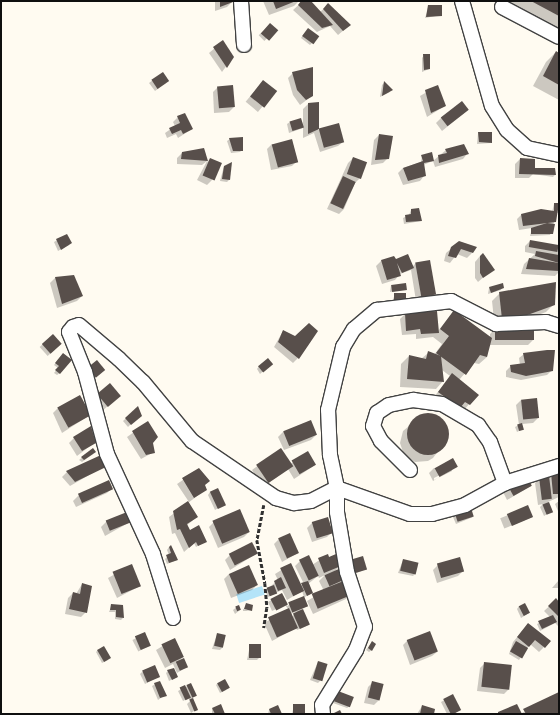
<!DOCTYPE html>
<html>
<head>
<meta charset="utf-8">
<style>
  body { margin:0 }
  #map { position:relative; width:560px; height:715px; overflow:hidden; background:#fffbf1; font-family:Lora,serif }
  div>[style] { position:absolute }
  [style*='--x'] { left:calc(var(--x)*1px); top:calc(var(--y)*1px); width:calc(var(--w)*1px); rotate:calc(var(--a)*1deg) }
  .water>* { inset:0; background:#b4e4f8; transform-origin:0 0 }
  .shadow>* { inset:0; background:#0003; transform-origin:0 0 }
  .building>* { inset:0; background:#584f4b; transform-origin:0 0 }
  .round { border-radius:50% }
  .path>* { height:2.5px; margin-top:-1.25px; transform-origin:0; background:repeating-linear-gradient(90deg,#313131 0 4px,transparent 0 6px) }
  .roads { filter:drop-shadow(1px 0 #424242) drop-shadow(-1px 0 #424242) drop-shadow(0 1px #424242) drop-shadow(0 -1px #424242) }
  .minor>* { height:14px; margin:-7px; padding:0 7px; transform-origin:7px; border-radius:7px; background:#fff }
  span { translate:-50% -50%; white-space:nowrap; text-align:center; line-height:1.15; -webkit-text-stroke:4px #fff; paint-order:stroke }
  .frame { position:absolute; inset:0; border:2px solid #0f0f0f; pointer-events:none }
</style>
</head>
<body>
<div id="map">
  <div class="water">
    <div style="left:262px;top:586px;width:9px;height:27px;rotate:72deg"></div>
  </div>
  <div class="shadow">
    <div style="clip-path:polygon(215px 1px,232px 1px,232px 2px,227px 7px,215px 11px)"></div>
    <div style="clip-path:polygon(263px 1px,299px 1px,294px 6px,269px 15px)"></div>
    <div style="clip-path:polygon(303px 1px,309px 1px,320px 12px,328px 5px,350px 25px,338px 35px,330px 26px,317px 32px,293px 10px)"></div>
    <div style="clip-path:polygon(509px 1px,559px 1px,559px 31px,508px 4px)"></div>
    <div style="clip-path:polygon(429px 6px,441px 15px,425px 18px)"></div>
    <div style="left:270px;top:24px;width:8px;height:16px;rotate:45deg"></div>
    <div style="clip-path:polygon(306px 31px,312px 43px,310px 45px,301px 38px)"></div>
    <div style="clip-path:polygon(222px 42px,233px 57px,222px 72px,209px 53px)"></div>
    <div style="clip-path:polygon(556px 52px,559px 54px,559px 100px,533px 86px,546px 62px)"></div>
    <div style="clip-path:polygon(424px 55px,429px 69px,422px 72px,422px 58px)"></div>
    <div style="clip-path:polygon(162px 73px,166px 83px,155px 91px,149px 83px)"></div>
    <div style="clip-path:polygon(293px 73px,312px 96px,300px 105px,293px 95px,288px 78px)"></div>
    <div style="left:263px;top:81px;width:16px;height:27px;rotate:40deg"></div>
    <div style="clip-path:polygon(384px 83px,390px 92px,380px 97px,382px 85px)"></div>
    <div style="clip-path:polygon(437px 86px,445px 106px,427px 117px,420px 96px)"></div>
    <div style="clip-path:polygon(218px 87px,234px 107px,229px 112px,214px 113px,213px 92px)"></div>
    <div style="clip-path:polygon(318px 103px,318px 130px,338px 124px,343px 142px,338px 146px,320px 152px,314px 133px,303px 138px,303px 109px,308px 104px)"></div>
    <div style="clip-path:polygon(468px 110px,442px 131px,436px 123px,441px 118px)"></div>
    <div style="clip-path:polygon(178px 117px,192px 129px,178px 138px,176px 134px,167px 138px,165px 133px,175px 126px,173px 122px)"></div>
    <div style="clip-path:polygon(290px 122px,303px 128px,289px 133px,287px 124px)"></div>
    <div style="clip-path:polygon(478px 133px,491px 143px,477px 144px)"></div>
    <div style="clip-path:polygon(379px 135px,388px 158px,383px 163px,371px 165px,374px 140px)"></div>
    <div style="clip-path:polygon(230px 139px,242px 150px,240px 152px,231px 153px,227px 141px)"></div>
    <div style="clip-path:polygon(272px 144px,297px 161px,292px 166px,271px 170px,267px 149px)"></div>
    <div style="clip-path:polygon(204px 149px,207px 162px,210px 159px,212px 180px,207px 185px,197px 180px,207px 161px,202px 165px,177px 164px,177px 158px,182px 153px)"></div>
    <div style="clip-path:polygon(446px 150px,467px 154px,463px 159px,435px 167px,433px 161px)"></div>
    <div style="clip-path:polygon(422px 156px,433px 161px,423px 165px,424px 176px,420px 181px,403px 185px,398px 173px,403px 168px,421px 162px)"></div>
    <div style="clip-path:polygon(353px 158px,360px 178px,355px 183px,344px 209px,339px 214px,327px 209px,348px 163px)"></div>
    <div style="clip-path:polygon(520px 159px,534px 171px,555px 175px,553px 177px,533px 174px,529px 178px,515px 178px,515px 164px)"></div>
    <div style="clip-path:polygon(224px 166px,229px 180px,227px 182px,220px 181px)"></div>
    <div style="clip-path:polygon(554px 204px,559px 204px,559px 213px,557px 213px,550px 235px,530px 236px,532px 228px,519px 230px,517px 219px,522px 214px,552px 212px)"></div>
    <div style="clip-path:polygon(411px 210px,421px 221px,404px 224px,403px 218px,409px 215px)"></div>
    <div style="clip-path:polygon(66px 235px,69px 245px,58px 251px,54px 242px)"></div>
    <div style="clip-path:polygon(530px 241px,559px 246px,559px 272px,555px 276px,521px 274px,524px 264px,535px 254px,525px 252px,525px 246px)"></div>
    <div style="clip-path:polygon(459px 242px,472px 253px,467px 258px,457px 254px,450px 263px,444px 261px,446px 253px)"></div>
    <div style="clip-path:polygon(480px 256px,493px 269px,478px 282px,475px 278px,475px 262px)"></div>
    <div style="clip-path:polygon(393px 257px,395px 262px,412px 267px,416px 263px,435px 294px,430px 299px,416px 301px,411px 270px,400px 274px,395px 280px,382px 284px,376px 266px,381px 261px)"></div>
    <div style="clip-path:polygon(73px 276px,82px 296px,77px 301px,57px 308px,50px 283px,55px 278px)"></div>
    <div style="clip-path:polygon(503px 284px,501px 290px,488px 294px,489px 288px)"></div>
    <div style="clip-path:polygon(391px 285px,406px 289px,390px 292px)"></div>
    <div style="clip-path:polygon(500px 293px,554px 304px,546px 312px,501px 329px,533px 340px,528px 345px,489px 345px,487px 357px,479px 364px,474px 363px,459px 380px,477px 395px,464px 410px,434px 397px,450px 376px,442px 370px,443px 381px,436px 389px,400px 387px,401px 364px,409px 356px,421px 359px,428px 353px,434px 355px,442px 344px,433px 337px,416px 339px,416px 334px,402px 335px,400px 319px,405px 314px,438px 331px,454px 311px,490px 338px,490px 334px,495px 329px,492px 301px)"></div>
    <div style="clip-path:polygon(395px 294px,405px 300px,392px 302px)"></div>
    <div style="clip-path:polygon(283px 331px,298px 358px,293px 363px,274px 347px)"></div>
    <div style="left:53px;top:335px;width:12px;height:18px;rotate:48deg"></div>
    <div style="clip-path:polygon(524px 354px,552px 370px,547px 375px,521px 380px,506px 377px,506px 371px,511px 366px,520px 365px,519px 358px)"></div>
    <div style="clip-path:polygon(61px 356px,60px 373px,57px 375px,54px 373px,58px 368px,54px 365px)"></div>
    <div style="clip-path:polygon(259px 366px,269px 366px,260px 374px,257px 369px)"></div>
    <div style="clip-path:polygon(98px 395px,114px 401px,102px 411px)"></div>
    <div style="clip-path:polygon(521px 400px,538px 418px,533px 423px,522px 424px,523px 429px,517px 432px,515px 427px,519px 425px,516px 405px)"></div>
    <div style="clip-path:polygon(138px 407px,140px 415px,128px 427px,123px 421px)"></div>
    <div style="clip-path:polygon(58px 408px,90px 415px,62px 433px,53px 413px)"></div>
    <div style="clip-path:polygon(422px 415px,436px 416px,446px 425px,448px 438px,433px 458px,428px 461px,415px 462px,404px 455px,400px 443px,403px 431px)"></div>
    <div style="clip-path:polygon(148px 422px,154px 452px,141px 459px,127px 437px)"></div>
    <div style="clip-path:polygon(283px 432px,316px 435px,311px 440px,284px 450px,278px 437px)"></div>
    <div style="clip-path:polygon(74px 438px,94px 443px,77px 456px,69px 443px)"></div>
    <div style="clip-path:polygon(93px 449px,93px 454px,82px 462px,79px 460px)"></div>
    <div style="clip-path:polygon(281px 449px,290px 464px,308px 453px,315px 465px,294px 479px,288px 469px,263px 487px,252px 470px)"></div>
    <div style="clip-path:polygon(105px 466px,70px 486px,62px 477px,67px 472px)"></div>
    <div style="clip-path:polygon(evenodd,456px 467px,433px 481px,429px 473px,434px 468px,456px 467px,452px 469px,452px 471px,434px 480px,434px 478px,452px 469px)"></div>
    <div style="clip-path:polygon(199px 469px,205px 490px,188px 503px,197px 517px,186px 526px,189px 532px,206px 541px,196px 547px,194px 543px,184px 552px,175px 533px,172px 534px,169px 517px,189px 502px,177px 484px)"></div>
    <div style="clip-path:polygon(559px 473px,559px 497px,548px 502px,552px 511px,544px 516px,540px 507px,543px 504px,538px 505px,535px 483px,540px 478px)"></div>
    <div style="clip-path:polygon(108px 482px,112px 488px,107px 493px,76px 507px,73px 501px,78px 496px)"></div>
    <div style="clip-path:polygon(531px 486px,507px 500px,503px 492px,508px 487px)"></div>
    <div style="clip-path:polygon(210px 492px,225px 504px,215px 510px,208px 495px)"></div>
    <div style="clip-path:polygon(559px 501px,559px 510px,558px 511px,555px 504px)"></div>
    <div style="left:528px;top:507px;width:11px;height:30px;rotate:68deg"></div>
    <div style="clip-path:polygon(455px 514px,473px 517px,456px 524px,453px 517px)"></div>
    <div style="clip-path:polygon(328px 518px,332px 532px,327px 537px,312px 542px,307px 528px,312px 523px)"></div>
    <div style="clip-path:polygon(106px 522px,130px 522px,105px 536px,101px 527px)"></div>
    <div style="clip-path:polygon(214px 522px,249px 532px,244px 537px,218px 548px,209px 527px)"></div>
    <div style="clip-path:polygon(279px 539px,298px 553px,282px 562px,274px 544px)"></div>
    <div style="clip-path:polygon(169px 547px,177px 560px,167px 564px,165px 559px,169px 555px,167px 550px)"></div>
    <div style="clip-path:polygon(256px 554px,230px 570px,225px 560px,230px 555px)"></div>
    <div style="clip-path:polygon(evenodd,327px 555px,340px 566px,335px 571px,344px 579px,339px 585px,351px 594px,346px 599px,313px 614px,307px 601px,324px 591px,319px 581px,325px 575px,319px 578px,318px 576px,308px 584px,312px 593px,303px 598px,307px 606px,302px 609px,309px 625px,297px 630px,296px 628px,272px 641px,264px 623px,288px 609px,285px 605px,272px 611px,268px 602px,282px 594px,287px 606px,304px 597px,302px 591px,287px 600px,282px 590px,268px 597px,265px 591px,278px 580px,275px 574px,291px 564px,300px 586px,304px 584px,295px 566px,300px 561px,312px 565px,327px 555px,296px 612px,292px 617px,290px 614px,296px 612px)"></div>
    <div style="clip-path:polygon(403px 560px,415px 574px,413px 576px,398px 573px)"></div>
    <div style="clip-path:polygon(348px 564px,366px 569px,352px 575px)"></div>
    <div style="clip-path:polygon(131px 565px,140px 586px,117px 598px,108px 578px)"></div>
    <div style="clip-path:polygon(438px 565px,463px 571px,458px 576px,437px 583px,433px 570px)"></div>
    <div style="clip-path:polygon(229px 574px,257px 585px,252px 590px,231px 598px,224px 579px)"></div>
    <div style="clip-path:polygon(559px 580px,559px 588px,552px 588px)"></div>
    <div style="clip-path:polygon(82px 584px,86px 612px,81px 617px,65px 614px,68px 598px,73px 593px,76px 594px)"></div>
    <div style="clip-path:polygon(556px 600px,559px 603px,559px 627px,555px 623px,540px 631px,537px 624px,550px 617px,544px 611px)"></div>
    <div style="clip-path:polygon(112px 605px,123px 618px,121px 620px,115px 619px,115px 612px,109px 612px)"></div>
    <div style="clip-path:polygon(238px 606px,240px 610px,235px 614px,233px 610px)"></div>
    <div style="clip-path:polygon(519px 606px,529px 613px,521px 618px,517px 609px)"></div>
    <div style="clip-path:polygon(243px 609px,250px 611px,243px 611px)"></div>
    <div style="clip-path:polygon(524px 629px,544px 647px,539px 652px,530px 644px,519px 660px,509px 654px,513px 642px)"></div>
    <div style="left:144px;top:634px;width:13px;height:13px;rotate:63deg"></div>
    <div style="clip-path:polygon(217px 634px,222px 648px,220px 650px,212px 649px)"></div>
    <div style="clip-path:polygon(174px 639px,183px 657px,178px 662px,187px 667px,177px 673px,173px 664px,165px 668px,156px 650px)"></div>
    <div style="clip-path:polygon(408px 640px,437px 652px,432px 656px,410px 665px,403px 645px)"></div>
    <div style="clip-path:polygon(372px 642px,372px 650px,369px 652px,366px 650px)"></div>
    <div style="clip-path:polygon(250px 645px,259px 658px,257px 660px,247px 660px)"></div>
    <div style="clip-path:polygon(98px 650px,108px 660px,102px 663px,96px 652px)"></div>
    <div style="clip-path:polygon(318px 662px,320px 681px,318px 683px,310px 680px)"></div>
    <div style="clip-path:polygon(485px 663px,509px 689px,504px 694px,477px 691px,480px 668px)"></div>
    <div style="clip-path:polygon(168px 671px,177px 677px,169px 681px,166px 673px)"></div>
    <div style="clip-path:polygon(142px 672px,158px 677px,145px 684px,140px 674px)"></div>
    <div style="clip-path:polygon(159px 682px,165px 695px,158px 700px,152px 686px)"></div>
    <div style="clip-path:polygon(373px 682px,379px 700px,374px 705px,364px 703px,368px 687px)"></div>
    <div style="clip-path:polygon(218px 683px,226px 690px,220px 693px,216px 685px)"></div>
    <div style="clip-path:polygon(191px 684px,196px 695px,192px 698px,197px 709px,191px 713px,187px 704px,190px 701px,189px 698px,183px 701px,178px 691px)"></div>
    <div style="clip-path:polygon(559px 693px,559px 714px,497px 714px,520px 714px)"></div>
    <div style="clip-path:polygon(336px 694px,350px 706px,347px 708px,333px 703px)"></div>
    <div style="clip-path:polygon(452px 696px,460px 710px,453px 714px,447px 714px,441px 702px)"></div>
    <div style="clip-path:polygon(294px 705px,304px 714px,292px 714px)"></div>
    <div style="clip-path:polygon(220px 706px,224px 714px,212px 714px,212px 709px)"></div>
    <div style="clip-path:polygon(278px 706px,281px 714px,268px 714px,269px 710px)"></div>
    <div style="clip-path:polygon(422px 706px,433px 714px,417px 714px)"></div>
  </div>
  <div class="building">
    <div style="clip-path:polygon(220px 1px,233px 1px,233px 2px,220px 7px)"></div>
    <div style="clip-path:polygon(273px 1px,296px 1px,276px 9px)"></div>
    <div style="clip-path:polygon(301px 1px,311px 1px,333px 25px,322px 28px,298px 5px)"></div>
    <div style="clip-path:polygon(531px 1px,559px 1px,559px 16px)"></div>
    <div style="clip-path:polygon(328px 3px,351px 25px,343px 31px,323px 9px)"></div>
    <div style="clip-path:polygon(428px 5px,442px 5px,442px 16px,426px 17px)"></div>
    <div style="left:270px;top:23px;width:11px;height:14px;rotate:41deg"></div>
    <div style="left:308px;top:28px;width:14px;height:10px;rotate:36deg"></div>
    <div style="clip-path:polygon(223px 40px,234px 57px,227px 68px,213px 47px)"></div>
    <div style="clip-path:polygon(556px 51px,559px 53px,559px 85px,543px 76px)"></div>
    <div style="clip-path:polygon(423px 54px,430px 54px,430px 69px,424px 70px)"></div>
    <div style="clip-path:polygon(313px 67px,313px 96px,306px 100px,297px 90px,292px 72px)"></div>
    <div style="left:163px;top:72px;width:11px;height:14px;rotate:56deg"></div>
    <div style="left:263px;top:80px;width:18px;height:21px;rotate:38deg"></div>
    <div style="clip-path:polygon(384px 81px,393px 90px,382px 96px)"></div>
    <div style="left:233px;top:85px;width:22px;height:16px;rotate:85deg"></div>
    <div style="clip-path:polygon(438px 85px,446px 106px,431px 113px,425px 90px)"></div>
    <div style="left:462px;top:101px;width:11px;height:27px;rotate:52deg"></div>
    <div style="clip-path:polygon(319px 102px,319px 129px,308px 134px,308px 103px)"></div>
    <div style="clip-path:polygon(185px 113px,193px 129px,183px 134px,181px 130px,172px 134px,169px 128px,180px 123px,177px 116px)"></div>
    <div style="left:301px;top:118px;width:10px;height:12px;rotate:73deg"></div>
    <div style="left:339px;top:123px;width:20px;height:21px;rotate:75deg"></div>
    <div style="clip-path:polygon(478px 132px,492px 132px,492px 143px,479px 142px)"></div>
    <div style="clip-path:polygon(379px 134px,393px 136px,389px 159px,375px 160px)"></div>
    <div style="clip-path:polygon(243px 137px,243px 151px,233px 151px,229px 138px)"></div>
    <div style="left:292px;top:139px;width:24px;height:21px;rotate:75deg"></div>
    <div style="clip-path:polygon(464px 144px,469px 154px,439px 163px,438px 155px,447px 153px,445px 149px)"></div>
    <div style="clip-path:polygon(204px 148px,208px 161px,181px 159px,182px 152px)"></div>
    <div style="clip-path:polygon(432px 152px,434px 161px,424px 163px,426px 176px,408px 181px,403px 168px,423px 161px,421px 155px)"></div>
    <div style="left:353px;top:157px;width:15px;height:18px;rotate:20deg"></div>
    <div style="left:210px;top:158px;width:13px;height:19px;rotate:23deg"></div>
    <div style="clip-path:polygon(520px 158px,535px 159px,535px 168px,555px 168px,556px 175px,519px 174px)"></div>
    <div style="clip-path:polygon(232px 162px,230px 180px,222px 179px,224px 166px)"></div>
    <div style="left:343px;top:176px;width:14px;height:30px;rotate:25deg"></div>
    <div style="clip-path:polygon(554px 203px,559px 203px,556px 222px,523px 226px,521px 214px,541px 209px,554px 211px)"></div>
    <div style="clip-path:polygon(419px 208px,422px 221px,406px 222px,405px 215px,411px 214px,411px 209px)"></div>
    <div style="clip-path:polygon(547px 223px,555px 224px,553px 234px,531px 234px,531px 228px)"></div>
    <div style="clip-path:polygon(67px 234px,72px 243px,61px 250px,56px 239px)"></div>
    <div style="left:530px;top:240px;width:29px;height:7px;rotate:10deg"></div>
    <div style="clip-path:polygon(459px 241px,477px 247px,473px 253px,461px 249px,456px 258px,448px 256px,451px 247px)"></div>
    <div style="clip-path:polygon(536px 251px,559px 255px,559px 263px,535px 256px)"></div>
    <div style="clip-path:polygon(483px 253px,495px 270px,483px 278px,480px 273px,480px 256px)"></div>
    <div style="clip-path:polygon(408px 254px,414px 268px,402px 273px,397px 263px,401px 276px,387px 280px,381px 260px,394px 256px,396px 259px)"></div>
    <div style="clip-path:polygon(529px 258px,559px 263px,559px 271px,526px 269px)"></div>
    <div style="left:430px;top:260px;width:35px;height:15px;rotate:80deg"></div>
    <div style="clip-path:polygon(74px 275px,83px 296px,62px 304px,55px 277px)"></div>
    <div style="clip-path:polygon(556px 282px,555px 305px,508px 322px,502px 319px,499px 292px)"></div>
    <div style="left:406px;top:283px;width:7px;height:15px;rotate:82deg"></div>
    <div style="clip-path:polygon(503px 283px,504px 288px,491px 293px,489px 287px)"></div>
    <div style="left:394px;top:293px;width:12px;height:7px"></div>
    <div style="clip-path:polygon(454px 310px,492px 338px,487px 357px,480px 355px,466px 375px,436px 353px,449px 336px,440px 329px)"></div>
    <div style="clip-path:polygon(437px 311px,439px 333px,421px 334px,420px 329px,406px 331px,405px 313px)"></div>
    <div style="clip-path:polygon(309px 323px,318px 331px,299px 359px,278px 342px,283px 330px,295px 336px)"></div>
    <div style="left:534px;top:327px;width:13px;height:39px;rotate:90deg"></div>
    <div style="left:53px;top:334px;width:13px;height:15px;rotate:48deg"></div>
    <div style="clip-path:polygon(547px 350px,555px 350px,553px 371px,526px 376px,511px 372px,510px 365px,525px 363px,523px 353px)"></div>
    <div style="clip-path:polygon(428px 351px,441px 356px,444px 382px,407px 379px,409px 355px,426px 359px)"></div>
    <div style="clip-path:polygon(63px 353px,72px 360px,60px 374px,55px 370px,59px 366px,55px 363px)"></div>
    <div style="left:268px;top:358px;width:8px;height:13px;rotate:50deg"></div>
    <div style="left:97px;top:360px;width:13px;height:12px;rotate:51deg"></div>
    <div style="clip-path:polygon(452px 373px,479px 395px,470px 405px,465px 402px,460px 408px,438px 392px)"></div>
    <div style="left:110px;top:383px;width:17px;height:17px;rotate:50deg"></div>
    <div style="left:80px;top:395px;width:23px;height:26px;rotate:61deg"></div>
    <div style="left:537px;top:398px;width:20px;height:16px;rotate:84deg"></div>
    <div style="clip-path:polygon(138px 406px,142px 416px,131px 425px,125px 418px)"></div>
    <div class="round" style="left:407px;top:413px;width:42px;height:42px"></div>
    <div style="left:311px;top:420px;width:16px;height:30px;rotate:68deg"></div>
    <div style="clip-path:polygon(148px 421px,158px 437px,153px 443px,155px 453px,146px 455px,132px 431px)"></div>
    <div style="left:522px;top:423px;width:7px;height:5px;rotate:74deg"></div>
    <div style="clip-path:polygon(91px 426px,96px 443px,82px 451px,73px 437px)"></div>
    <div style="clip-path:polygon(93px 448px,96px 452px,84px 460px,81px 457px)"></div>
    <div style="left:281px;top:448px;width:22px;height:30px;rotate:56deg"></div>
    <div style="left:308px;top:451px;width:16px;height:19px;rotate:60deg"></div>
    <div style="clip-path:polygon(101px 455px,106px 467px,75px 482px,66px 471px)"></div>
    <div style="left:453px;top:458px;width:10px;height:21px;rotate:61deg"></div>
    <div style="clip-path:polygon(199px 468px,210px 481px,205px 485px,207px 490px,194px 498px,182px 478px)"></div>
    <div style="clip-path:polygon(559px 472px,559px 494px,553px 494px,551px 473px)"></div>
    <div style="left:549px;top:476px;width:23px;height:10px;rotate:83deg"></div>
    <div style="left:527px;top:477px;width:10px;height:21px;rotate:61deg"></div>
    <div style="left:109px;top:480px;width:10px;height:34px;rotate:66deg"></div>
    <div style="left:218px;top:488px;width:19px;height:9px;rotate:65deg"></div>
    <div style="clip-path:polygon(188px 501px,198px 517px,187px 524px,190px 530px,199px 525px,207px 542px,198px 546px,196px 542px,189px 548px,180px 529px,177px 530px,173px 511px)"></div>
    <div style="left:549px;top:502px;width:11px;height:7px;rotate:68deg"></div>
    <div style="left:528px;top:505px;width:13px;height:23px;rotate:67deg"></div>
    <div style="left:471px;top:508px;width:9px;height:17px;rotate:72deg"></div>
    <div style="left:240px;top:509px;width:25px;height:30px;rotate:67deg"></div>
    <div style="left:127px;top:512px;width:11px;height:23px;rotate:68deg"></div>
    <div style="left:328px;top:517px;width:17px;height:17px;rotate:73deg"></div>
    <div style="left:290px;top:533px;width:22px;height:13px;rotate:66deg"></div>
    <div style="left:252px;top:542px;width:13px;height:26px;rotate:63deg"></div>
    <div style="clip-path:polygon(171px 545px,178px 560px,169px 563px,166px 555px,171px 553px,169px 547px)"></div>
    <div style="clip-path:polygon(328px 554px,329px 557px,336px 554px,341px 566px,324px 573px,318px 558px)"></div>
    <div style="left:309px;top:555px;width:23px;height:11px;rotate:65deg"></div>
    <div style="left:363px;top:556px;width:14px;height:14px;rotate:73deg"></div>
    <div style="left:460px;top:557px;width:15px;height:24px;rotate:74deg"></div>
    <div style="left:403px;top:559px;width:16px;height:12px;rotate:14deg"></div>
    <div style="left:291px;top:563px;width:31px;height:12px;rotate:65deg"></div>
    <div style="left:132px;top:564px;width:24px;height:21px;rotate:68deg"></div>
    <div style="left:249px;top:565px;width:22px;height:22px;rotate:66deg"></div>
    <div style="left:341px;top:568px;width:12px;height:18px;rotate:66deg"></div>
    <div style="clip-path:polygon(281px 577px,286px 588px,278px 591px,274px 581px)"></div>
    <div style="left:346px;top:580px;width:16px;height:37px;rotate:68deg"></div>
    <div style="clip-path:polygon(308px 581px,313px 593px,307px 596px,301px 583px)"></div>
    <div style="clip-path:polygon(82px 583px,92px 586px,87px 613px,69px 609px,73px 592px,80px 594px)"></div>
    <div style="left:274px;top:585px;width:9px;height:8px;rotate:69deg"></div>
    <div style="left:282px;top:593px;width:13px;height:13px;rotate:63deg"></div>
    <div style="left:304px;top:596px;width:11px;height:17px;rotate:68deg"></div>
    <div style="clip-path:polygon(556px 598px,559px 602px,559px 617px,548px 606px)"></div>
    <div style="clip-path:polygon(246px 603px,253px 605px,252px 611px,244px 609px)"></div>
    <div style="left:525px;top:603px;width:11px;height:7px;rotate:63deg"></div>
    <div style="clip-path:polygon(111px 604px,123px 605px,124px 618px,116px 617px,116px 610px,110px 610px)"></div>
    <div style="left:239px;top:605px;width:5px;height:4px;rotate:68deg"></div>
    <div style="left:289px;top:608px;width:22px;height:23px;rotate:66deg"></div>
    <div style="left:303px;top:609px;width:17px;height:11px;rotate:66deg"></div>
    <div style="clip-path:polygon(553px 615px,557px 622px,542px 629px,538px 621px)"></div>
    <div style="clip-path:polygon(528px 623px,551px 641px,545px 648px,535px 640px,529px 647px,517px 637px)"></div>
    <div style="left:430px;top:631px;width:22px;height:25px;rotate:69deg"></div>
    <div style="left:145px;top:632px;width:15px;height:11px;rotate:67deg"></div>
    <div style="left:217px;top:633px;width:9px;height:13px;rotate:13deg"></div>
    <div style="left:175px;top:638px;width:21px;height:15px;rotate:65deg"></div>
    <div style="clip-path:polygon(372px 641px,376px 644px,372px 651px,368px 648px)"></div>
    <div style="left:516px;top:641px;width:14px;height:12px;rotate:30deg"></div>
    <div style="left:249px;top:644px;width:12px;height:14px"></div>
    <div style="left:104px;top:646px;width:14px;height:8px;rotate:60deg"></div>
    <div style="left:184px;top:658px;width:10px;height:9px;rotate:66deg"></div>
    <div style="left:318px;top:661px;width:10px;height:18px;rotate:17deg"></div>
    <div style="left:484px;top:662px;width:28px;height:25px;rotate:6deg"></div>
    <div style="left:155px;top:665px;width:13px;height:14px;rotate:67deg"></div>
    <div style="clip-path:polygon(174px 668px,178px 677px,172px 680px,167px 670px)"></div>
    <div style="left:225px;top:679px;width:10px;height:9px;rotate:61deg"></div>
    <div style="clip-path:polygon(160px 681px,167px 696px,160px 698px,154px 683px)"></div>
    <div style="left:372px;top:681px;width:12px;height:17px;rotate:14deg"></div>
    <div style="left:191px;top:683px;width:14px;height:5px;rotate:65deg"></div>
    <div style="left:185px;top:685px;width:14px;height:6px;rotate:65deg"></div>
    <div style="left:338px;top:691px;width:17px;height:11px;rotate:21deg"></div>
    <div style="clip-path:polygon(559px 692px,559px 714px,526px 714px,523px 709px)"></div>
    <div style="left:453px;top:694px;width:18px;height:11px;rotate:63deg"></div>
    <div style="left:193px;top:698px;width:13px;height:4px;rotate:67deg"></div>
    <div style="clip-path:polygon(221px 704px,225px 714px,215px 714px,212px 708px)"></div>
    <div style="left:293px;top:704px;width:12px;height:10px"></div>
    <div style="clip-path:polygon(517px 704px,522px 714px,498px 714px,498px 712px)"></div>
    <div style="clip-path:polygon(278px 705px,282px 714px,271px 714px,269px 709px)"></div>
    <div style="clip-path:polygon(422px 705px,435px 709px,434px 714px,420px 714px)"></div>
    <div style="clip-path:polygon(340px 710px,342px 714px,332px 714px)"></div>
  </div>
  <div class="path">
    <div style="--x:264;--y:505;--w:36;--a:101"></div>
    <div style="--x:257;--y:540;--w:44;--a:79.5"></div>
    <div style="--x:265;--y:583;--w:25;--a:85"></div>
    <div style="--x:267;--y:608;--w:20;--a:99"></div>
  </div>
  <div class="roads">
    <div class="minor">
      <div style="--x:241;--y:1;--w:44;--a:86.1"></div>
      <div style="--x:462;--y:1;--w:109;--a:74.1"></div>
      <div style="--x:492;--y:106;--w:28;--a:58"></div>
      <div style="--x:507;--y:130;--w:27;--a:42"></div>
      <div style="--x:527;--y:148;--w:33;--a:12"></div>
      <div style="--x:502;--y:7;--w:64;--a:27.8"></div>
      <div style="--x:410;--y:470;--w:41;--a:-135"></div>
      <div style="--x:381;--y:441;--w:17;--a:-118"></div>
      <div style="--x:373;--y:426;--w:14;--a:-73"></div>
      <div style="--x:377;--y:413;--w:14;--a:-34"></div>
      <div style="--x:389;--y:405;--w:25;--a:-12"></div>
      <div style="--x:413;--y:400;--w:29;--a:8"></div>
      <div style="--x:442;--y:404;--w:42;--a:30.3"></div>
      <div style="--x:478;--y:425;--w:21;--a:55"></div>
      <div style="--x:490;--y:442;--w:44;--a:69.9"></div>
      <div style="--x:173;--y:618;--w:67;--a:-107.4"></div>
      <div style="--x:153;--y:554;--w:110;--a:-114.7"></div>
      <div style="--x:107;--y:454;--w:85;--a:-105"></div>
      <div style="--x:85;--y:372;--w:43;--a:-111.8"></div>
      <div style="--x:69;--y:332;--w:6;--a:-51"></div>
      <div style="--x:73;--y:327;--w:6;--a:-18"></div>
      <div style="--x:79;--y:325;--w:52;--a:40.4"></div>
      <div style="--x:119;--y:359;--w:33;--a:44"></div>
      <div style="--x:143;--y:382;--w:77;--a:50.3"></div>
      <div style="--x:192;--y:441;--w:102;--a:34.2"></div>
      <div style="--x:276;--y:498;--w:19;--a:16"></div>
      <div style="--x:294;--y:503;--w:17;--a:-7"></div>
      <div style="--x:311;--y:501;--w:29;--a:-27"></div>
      <div style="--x:337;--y:488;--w:77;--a:19.6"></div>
      <div style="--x:410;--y:514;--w:22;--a:0"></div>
      <div style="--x:432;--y:514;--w:34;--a:-15"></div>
      <div style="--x:465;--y:505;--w:46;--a:-28.8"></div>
      <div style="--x:505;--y:483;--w:57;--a:-17.5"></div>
      <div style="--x:323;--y:714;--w:9;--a:-96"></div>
      <div style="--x:322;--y:705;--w:65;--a:-58.3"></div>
      <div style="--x:356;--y:650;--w:25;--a:-69"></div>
      <div style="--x:365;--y:627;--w:58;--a:-108.1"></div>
      <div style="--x:347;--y:572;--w:61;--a:-99.5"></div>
      <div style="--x:337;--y:512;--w:24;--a:-90"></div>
      <div style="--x:337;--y:488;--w:34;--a:-102"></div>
      <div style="--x:330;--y:455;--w:45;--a:-92.5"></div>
      <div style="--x:328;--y:410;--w:65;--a:-76.6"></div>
      <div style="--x:343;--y:347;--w:21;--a:-59"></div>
      <div style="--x:354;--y:329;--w:30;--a:-40"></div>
      <div style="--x:377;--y:310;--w:75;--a:-6.9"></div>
      <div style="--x:451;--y:301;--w:51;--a:27.1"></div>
      <div style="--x:496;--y:324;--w:50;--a:-2.3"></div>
      <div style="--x:546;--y:322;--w:14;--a:17"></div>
    </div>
  </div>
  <div class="frame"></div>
</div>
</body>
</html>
